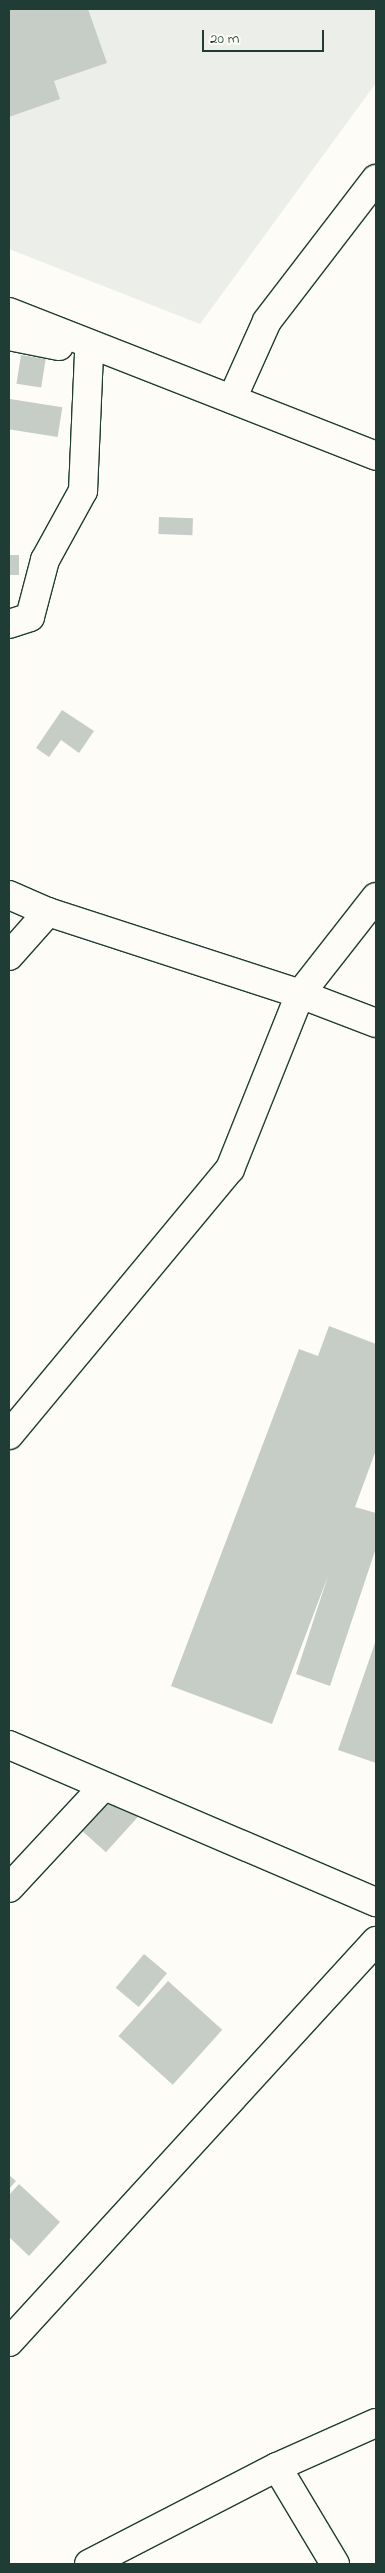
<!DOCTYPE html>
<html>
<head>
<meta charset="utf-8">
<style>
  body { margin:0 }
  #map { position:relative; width:385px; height:2573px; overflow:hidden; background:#fdfcf7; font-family:"Indie Flower",sans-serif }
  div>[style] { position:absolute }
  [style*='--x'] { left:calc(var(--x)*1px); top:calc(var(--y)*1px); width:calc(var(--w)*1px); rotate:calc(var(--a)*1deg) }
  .built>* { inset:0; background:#eceee9 }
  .building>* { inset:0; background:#c6cdc7; transform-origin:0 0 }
  .roads { filter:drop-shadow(1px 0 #1f3d34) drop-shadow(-1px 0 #1f3d34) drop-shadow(0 1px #1f3d34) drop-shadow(0 -1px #1f3d34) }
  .minor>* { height:28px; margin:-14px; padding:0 14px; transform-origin:14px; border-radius:14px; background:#fdfcf7 }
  span { translate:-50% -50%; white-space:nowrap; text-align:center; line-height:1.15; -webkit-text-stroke:5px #fdfcf7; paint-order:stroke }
  .frame { position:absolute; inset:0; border:10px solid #1f3d34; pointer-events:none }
  .scale { position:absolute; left:202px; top:30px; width:122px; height:22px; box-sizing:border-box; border:2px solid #1f3d34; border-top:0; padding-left:6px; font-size:15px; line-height:18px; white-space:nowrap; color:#1f3d34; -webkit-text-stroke:4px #fdfcf7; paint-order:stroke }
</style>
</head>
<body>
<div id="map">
  <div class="built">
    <div style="clip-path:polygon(9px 9px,376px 9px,376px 83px,200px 324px,9px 249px)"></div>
  </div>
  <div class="building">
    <div style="clip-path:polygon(9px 9px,88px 9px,107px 63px,54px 81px,60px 99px,9px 117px)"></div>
    <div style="left:21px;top:355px;width:25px;height:29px;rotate:9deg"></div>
    <div style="left:10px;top:399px;width:53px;height:30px;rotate:9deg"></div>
    <div style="left:159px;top:517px;width:34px;height:17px;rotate:2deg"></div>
    <div style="left:9px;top:555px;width:10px;height:20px"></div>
    <div style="clip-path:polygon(62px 710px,94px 731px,79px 753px,61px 740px,49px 757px,36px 748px)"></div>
    <div style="clip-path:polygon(329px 1326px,376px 1344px,376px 1450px,355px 1507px,376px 1513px,376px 1548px,330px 1686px,296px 1674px,328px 1576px,272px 1724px,171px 1686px,299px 1349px,318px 1356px)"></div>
    <div style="clip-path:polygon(376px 1640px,376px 1763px,338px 1750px)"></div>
    <div style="left:97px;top:1777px;width:57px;height:50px;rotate:42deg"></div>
    <div style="left:144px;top:1954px;width:30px;height:44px;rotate:40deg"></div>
    <div style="left:168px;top:1981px;width:73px;height:74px;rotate:42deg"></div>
    <div style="clip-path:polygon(9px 2175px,16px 2181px,9px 2189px)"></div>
    <div style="clip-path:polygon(19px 2184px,60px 2222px,29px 2256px,9px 2237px,9px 2195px)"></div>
  </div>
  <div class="roads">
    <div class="minor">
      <div style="--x:9;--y:312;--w:394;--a:21.4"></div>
      <div style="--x:9;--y:336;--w:51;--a:11.3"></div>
      <div style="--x:232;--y:399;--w:85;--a:-65.8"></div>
      <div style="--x:267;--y:321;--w:179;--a:-52.5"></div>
      <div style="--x:9;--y:624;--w:22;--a:-18"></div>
      <div style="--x:30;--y:617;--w:59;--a:-75.3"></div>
      <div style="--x:45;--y:560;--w:79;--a:-61.2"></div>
      <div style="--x:83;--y:491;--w:139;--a:-87.5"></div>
      <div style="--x:9;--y:895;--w:43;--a:23.6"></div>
      <div style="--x:48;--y:912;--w:265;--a:18"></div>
      <div style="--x:300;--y:994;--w:81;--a:20.9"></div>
      <div style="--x:9;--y:956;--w:59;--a:-48.4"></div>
      <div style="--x:9;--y:1435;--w:346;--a:-50.3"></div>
      <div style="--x:230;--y:1169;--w:188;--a:-68.2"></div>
      <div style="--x:300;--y:994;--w:123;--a:-51.9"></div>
      <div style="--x:9;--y:1745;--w:399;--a:23.2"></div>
      <div style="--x:9;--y:1888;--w:138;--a:-47.1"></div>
      <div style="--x:9;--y:2342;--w:544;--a:-47.53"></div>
      <div style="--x:277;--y:2467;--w:113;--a:59.1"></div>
      <div style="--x:89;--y:2564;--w:212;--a:-27.3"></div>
      <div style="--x:277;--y:2467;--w:108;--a:-24"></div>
    </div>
  </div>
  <div class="frame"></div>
  <div class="scale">20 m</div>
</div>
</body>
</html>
